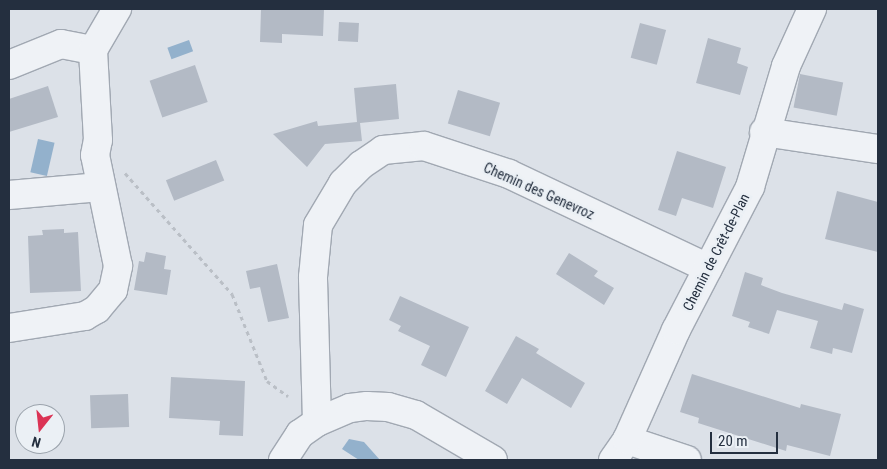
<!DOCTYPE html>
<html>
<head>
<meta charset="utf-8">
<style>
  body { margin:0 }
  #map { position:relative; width:887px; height:469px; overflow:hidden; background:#dce1e8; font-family:"Roboto Condensed",sans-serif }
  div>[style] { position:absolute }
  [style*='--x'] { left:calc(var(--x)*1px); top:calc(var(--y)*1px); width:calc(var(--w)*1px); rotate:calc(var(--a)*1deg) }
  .water>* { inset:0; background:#93b1cc; transform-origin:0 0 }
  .building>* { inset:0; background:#b3bac5; transform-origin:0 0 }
  .path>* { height:3px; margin-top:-1.5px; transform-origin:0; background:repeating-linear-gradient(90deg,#babfc6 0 4px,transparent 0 8px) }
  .roads { filter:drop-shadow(1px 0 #a1a8b2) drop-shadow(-1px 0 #a1a8b2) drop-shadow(0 1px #a1a8b2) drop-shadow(0 -1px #a1a8b2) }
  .minor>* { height:28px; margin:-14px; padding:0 14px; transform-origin:14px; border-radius:14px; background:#eff2f6 }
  span { translate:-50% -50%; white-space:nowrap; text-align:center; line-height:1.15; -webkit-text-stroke:5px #ebf0f5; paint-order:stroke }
  .street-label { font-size:14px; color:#242f3f }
  .frame { position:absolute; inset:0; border:10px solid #242f3f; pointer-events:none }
  .north { position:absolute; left:15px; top:404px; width:50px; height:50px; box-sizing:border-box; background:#ebf0f5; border:1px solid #9ba3ac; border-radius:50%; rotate:196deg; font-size:14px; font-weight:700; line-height:20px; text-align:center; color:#242f3f }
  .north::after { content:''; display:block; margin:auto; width:18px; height:22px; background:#db3355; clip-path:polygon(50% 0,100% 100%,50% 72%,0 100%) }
  .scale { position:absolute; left:710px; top:432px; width:68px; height:22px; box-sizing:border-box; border:2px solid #242f3f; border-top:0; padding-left:6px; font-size:15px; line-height:18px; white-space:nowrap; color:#242f3f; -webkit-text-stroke:4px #ebf0f5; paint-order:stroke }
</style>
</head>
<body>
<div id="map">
  <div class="water">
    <div style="left:189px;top:40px;width:12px;height:23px;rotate:70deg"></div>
    <div style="left:38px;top:139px;width:17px;height:34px;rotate:13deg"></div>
    <div style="clip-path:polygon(349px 439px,364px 442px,380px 460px,359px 460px,342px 449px)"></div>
  </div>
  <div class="building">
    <div style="clip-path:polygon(261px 9px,324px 9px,323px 36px,282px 34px,282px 43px,260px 42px)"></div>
    <div style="left:339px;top:22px;width:20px;height:19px;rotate:3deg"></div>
    <div style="left:640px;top:23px;width:27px;height:36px;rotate:15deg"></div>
    <div style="clip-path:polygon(708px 38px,741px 48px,737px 63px,748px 67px,740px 95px,696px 83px)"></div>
    <div style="left:195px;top:65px;width:39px;height:48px;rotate:71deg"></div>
    <div style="left:800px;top:74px;width:44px;height:34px;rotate:11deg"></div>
    <div style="clip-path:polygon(396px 84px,399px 119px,360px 123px,362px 141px,325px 144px,307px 167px,273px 134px,317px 121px,318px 126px,357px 122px,354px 88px)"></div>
    <div style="clip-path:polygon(48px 86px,58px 117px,9px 132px,9px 99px)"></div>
    <div style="left:458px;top:90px;width:44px;height:35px;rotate:17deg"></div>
    <div style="clip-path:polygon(677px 151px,726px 167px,713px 208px,682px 198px,676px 216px,658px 210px)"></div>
    <div style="left:216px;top:160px;width:22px;height:54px;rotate:68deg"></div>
    <div style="clip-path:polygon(837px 191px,878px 202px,878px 252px,825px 239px)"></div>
    <div style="clip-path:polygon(64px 229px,64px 233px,78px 232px,81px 291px,30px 293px,28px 236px,43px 235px,42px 230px)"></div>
    <div style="clip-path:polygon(146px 252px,166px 256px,164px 269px,171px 270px,167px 295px,134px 290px,139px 261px,144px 262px)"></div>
    <div style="clip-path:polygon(569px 253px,598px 271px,594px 276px,614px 288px,604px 305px,556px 274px)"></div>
    <div style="clip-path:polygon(277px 264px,289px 318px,268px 322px,260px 287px,250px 289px,246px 271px)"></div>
    <div style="clip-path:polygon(745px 272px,763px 278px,761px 285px,782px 293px,842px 310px,844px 303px,864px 309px,852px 353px,833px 348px,832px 354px,810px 348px,818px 321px,777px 310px,769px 334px,748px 327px,750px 322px,732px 316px)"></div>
    <div style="clip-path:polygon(400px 296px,469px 327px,446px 377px,421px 365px,430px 346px,398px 331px,401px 326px,389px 320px)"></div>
    <div style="clip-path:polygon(516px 336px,539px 349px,536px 353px,585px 383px,571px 408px,522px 378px,507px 404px,485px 391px)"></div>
    <div style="clip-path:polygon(692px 374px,800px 408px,801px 404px,841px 414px,830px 456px,787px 445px,786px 451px,698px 423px,699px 418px,680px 412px)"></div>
    <div style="clip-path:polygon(171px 377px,245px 381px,243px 436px,219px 435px,220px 421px,169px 418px)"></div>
    <div style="left:128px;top:394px;width:33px;height:38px;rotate:88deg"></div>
  </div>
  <div class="path">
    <div style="--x:125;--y:173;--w:162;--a:48.5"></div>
    <div style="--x:232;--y:294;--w:94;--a:68.1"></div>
    <div style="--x:267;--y:381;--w:26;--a:36"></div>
  </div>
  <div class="roads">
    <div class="minor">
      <div style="--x:9;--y:65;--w:56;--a:-22"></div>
      <div style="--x:61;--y:44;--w:33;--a:11"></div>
      <div style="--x:764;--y:132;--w:115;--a:8.5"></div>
      <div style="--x:9;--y:195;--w:92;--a:-5"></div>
      <div style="--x:9;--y:328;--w:77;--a:-9"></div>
      <div style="--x:85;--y:316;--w:14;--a:-30"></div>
      <div style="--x:97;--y:309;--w:25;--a:-50"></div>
      <div style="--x:113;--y:290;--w:25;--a:-78"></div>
      <div style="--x:118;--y:266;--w:113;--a:-101.7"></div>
      <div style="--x:95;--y:155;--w:15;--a:-79"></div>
      <div style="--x:98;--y:140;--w:90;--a:-93.2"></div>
      <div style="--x:93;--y:50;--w:48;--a:-59.7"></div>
      <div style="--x:317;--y:422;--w:145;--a:-91.6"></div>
      <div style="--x:313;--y:277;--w:52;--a:-84.5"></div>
      <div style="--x:318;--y:225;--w:49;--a:-59.2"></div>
      <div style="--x:343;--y:183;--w:25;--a:-45"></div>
      <div style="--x:361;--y:165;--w:27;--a:-34"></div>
      <div style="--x:383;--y:150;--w:41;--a:-5.6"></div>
      <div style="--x:424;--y:146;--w:89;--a:18.2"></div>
      <div style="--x:509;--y:174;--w:220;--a:25.3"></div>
      <div style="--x:627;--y:440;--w:63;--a:18.4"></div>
      <div style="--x:283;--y:460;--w:31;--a:-57"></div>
      <div style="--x:300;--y:434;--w:21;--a:-35"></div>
      <div style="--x:317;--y:422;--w:36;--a:-23"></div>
      <div style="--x:350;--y:408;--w:17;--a:-7"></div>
      <div style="--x:367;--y:406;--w:21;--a:3"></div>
      <div style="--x:388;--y:407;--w:29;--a:16"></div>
      <div style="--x:416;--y:415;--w:89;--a:30.3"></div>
      <div style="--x:613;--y:460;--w:24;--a:-55"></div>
      <div style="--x:627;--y:440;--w:120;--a:-66"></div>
      <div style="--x:676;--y:330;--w:161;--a:-62.6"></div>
      <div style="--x:750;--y:187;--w:126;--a:-73.4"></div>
      <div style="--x:786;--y:66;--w:63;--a:-65.5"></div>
    </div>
  </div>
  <div class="street-label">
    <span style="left:539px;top:191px;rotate:24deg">Chemin des Genevroz</span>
    <span style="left:716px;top:252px;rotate:-63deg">Chemin de Crêt-de-Plan</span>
  </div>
  <div class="frame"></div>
  <div class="north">N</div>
  <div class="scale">20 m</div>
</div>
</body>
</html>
